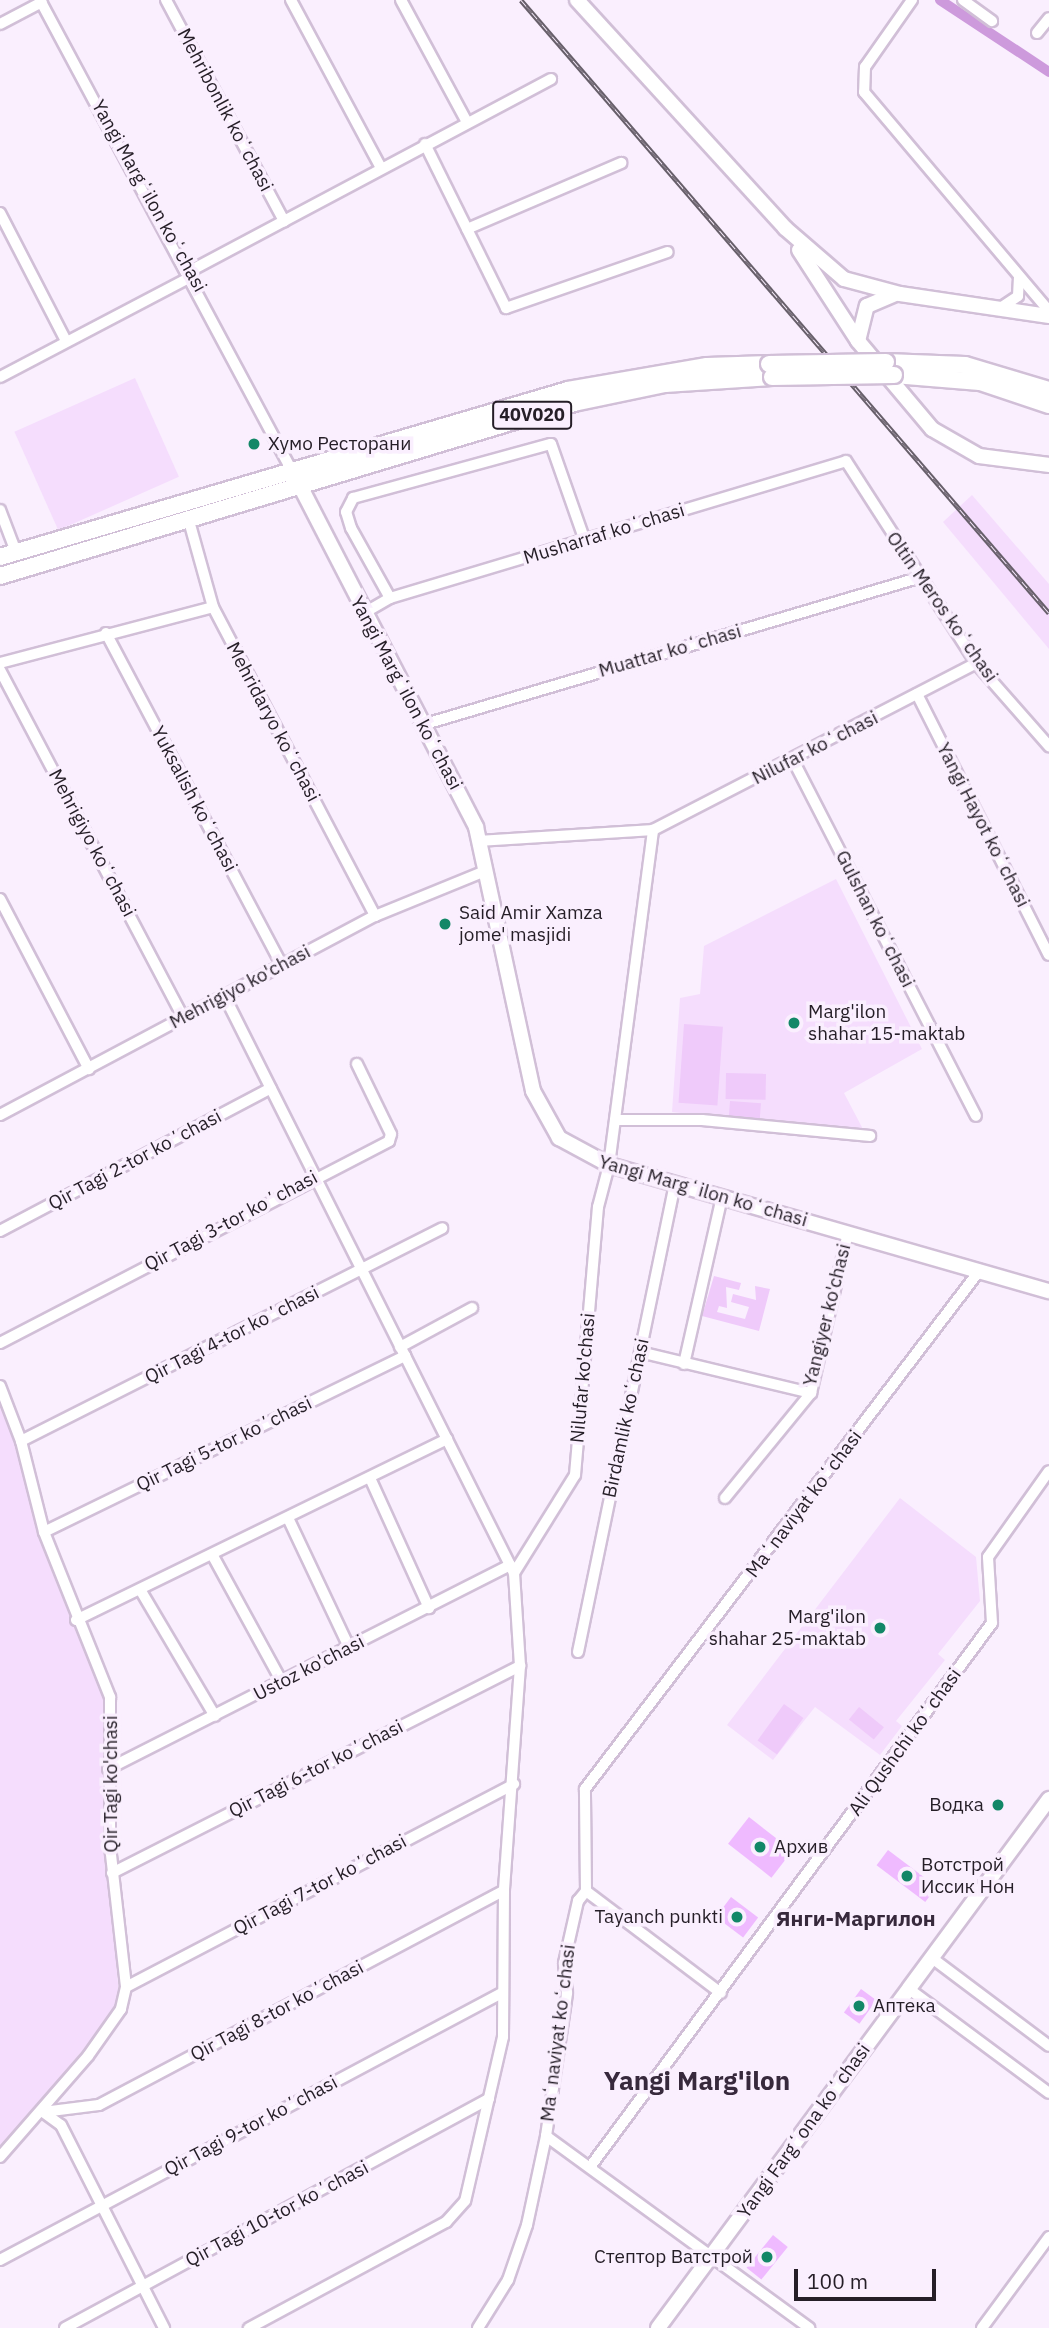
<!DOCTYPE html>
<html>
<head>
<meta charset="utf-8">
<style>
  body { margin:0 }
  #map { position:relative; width:1049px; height:2328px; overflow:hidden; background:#faeffe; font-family:"IBM Plex Sans",sans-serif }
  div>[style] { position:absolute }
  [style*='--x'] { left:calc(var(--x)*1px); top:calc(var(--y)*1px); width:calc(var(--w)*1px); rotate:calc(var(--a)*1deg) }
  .built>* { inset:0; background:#f5ddfd; transform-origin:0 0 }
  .green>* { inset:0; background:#efcafa; transform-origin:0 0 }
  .canal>* { height:10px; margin:-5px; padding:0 5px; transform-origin:5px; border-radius:5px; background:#cd9adc }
  .building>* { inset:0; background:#efbaff; transform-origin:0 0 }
  .roads { filter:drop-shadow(2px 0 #d1bfd7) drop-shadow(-2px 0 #d1bfd7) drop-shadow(0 2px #d1bfd7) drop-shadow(0 -2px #d1bfd7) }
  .street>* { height:10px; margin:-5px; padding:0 5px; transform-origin:5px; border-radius:5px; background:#fff }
  .secondary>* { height:14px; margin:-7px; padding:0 7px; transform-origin:7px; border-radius:7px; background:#fff }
  .primary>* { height:16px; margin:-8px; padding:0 8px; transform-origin:8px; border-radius:8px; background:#fff }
  .rail>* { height:5px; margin-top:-2.5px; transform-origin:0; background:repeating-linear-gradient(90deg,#faeffe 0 8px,#675f6a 0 16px); box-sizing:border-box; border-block:2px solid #675f6a }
  .bridges { filter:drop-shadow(2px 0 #d1bfd7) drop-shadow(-2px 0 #d1bfd7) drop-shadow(0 2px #d1bfd7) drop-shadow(0 -2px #d1bfd7) }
  .primary-bridge>* { height:16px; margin:-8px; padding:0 8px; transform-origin:8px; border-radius:8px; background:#fff }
  .dots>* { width:19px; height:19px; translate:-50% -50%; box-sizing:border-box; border:4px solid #faeffe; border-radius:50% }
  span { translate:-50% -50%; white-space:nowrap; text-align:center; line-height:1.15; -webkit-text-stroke:7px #faeffe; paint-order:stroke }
  .shield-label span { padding:2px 5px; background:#faeffe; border:2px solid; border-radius:5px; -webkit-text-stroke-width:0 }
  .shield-label { font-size:18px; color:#251e27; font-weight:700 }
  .street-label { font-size:19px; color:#251e27 }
  .poi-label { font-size:19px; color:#251e27 }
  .left { translate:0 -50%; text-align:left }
  .right { translate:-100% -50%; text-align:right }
  .neighbourhood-label { font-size:21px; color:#37293c; font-weight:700 }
  .district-label { font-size:26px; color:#37293c; font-weight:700 }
  .scale { position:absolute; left:794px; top:2269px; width:142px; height:32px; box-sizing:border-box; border:4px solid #251e27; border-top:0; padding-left:9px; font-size:21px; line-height:24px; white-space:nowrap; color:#251e27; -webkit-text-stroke:5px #faeffe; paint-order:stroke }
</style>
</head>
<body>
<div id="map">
  <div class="built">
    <div style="left:135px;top:378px;width:108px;height:132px;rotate:66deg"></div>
    <div style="clip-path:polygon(972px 495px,1049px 584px,1049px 649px,943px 522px)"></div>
    <div style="clip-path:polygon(836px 879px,922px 1049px,844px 1093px,865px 1133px,672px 1112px,680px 998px,700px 994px,704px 946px)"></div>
    <div style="clip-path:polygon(0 1395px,107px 1696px,106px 1849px,120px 2005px,0 2151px)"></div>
    <div style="clip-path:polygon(900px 1498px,976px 1557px,980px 1601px,938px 1654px,945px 1660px,896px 1721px,902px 1726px,880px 1755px,815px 1707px,773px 1760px,727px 1725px)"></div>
  </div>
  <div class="green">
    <div style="left:684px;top:1024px;width:39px;height:79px;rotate:4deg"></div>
    <div style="left:726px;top:1073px;width:40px;height:26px;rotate:1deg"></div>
    <div style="left:730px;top:1101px;width:31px;height:16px;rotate:4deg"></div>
    <div style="clip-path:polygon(714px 1276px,741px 1283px,739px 1290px,726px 1287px,727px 1308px,719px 1306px,717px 1312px,745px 1319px,749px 1307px,731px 1302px,733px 1294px,756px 1300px,755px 1286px,770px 1289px,759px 1331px,702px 1316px)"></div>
    <div style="left:784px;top:1704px;width:24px;height:45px;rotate:36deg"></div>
    <div style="left:859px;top:1707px;width:32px;height:16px;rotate:39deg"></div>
  </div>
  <div class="canal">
    <div style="--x:940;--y:0;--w:131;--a:33.4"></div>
  </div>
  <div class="building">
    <div style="left:749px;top:1817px;width:55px;height:34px;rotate:38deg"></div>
    <div style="left:888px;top:1850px;width:61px;height:19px;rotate:37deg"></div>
    <div style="left:731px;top:1897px;width:34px;height:25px;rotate:37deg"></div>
    <div style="left:861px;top:1989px;width:19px;height:29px;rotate:36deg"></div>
    <div style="left:773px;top:2235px;width:19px;height:42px;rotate:39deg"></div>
  </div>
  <div class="roads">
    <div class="street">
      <div style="--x:40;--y:0;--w:532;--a:61.85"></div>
      <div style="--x:166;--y:0;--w:251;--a:61.9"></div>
      <div style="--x:291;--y:0;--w:191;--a:61.8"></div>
      <div style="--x:401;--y:0;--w:139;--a:61.6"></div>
      <div style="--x:912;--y:0;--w:82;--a:125"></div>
      <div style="--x:865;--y:67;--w:25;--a:92"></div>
      <div style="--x:864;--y:92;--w:287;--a:49.8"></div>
      <div style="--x:963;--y:0;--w:36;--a:36"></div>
      <div style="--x:0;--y:24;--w:47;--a:-27.6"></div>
      <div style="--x:1037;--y:33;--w:19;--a:-51"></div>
      <div style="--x:425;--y:144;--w:183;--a:63.7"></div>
      <div style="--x:506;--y:308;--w:171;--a:-19.1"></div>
      <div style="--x:0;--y:213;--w:144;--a:62.7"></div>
      <div style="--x:467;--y:229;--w:168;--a:-23.2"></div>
      <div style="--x:190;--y:271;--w:409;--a:-28"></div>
      <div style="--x:999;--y:309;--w:23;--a:-34"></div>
      <div style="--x:1018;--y:296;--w:18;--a:-87"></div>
      <div style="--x:0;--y:377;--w:217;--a:-27.7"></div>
      <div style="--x:0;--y:510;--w:45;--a:69.1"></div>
      <div style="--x:189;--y:521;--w:89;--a:74.4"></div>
      <div style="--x:213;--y:607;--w:349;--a:62.3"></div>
      <div style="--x:390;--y:598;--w:80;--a:-119.1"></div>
      <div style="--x:351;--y:528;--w:17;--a:-107"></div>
      <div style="--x:346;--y:512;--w:16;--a:-63"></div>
      <div style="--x:353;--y:498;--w:205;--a:-15.3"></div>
      <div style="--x:551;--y:444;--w:103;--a:70.7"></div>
      <div style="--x:364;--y:613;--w:30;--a:-30"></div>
      <div style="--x:390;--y:598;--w:476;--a:-16.7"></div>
      <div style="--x:846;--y:461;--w:240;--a:57.2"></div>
      <div style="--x:976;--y:663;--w:111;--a:48.7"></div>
      <div style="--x:106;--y:633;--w:376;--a:62.1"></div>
      <div style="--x:0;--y:663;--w:220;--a:-14.7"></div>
      <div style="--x:0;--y:670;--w:392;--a:62.2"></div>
      <div style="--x:917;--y:694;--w:292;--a:63.2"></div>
      <div style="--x:422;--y:725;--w:517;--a:-16.51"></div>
      <div style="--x:793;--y:760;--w:400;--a:62.8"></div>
      <div style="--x:479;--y:841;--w:174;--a:-3.6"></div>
      <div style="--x:653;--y:830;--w:364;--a:-27.3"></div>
      <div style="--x:0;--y:899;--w:192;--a:62.4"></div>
      <div style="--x:224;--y:995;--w:647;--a:63.36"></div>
      <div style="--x:514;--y:1573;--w:93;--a:86.3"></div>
      <div style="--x:520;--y:1666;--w:226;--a:94.1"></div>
      <div style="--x:504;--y:1891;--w:146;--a:90.4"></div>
      <div style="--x:503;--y:2037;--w:168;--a:103"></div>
      <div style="--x:465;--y:2201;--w:28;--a:132"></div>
      <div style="--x:446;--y:2222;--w:224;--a:151.7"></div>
      <div style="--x:0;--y:1115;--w:425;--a:-28"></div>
      <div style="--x:375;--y:916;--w:119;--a:-22.2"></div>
      <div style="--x:615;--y:1120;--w:87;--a:0"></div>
      <div style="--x:702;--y:1120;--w:169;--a:5.4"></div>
      <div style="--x:0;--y:1231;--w:306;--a:-27.8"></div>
      <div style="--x:0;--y:1343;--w:438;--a:-27.4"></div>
      <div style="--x:389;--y:1141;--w:7;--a:-74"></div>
      <div style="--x:391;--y:1134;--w:78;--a:-115.9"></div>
      <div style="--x:400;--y:1347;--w:82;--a:-28.4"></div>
      <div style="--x:640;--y:1352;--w:176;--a:13.5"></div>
      <div style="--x:811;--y:1393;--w:164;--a:-77"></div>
      <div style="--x:684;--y:1364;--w:171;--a:-77.2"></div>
      <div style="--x:0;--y:1386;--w:59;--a:69.1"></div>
      <div style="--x:21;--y:1441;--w:94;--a:75.8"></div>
      <div style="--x:44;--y:1532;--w:178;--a:68.2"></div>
      <div style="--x:110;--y:1697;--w:149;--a:90"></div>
      <div style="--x:110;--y:1846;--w:142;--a:83.5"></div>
      <div style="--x:126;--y:1987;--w:23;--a:103"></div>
      <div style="--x:121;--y:2009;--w:57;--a:125.1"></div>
      <div style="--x:88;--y:2056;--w:134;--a:131.1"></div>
      <div style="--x:21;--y:1441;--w:472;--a:-26.8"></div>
      <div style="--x:370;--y:1478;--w:143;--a:65.6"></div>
      <div style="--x:725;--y:1498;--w:136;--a:-50.7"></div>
      <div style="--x:288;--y:1518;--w:143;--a:64.7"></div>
      <div style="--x:44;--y:1532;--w:402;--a:-26"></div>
      <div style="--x:213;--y:1556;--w:144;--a:61.3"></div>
      <div style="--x:514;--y:1573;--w:115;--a:-58.1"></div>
      <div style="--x:575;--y:1475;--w:269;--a:-85.1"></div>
      <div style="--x:598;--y:1207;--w:43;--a:-75.3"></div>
      <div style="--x:609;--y:1165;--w:338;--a:-82.5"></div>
      <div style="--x:141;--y:1591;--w:145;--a:59.4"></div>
      <div style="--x:76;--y:1620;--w:413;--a:-26"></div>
      <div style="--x:578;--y:1652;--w:478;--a:-78.3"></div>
      <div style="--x:108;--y:1769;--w:451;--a:-26.9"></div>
      <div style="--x:112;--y:1873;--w:458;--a:-26.9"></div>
      <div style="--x:586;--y:1891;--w:169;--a:37.1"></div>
      <div style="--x:932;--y:1958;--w:146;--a:36.9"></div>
      <div style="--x:126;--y:1987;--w:438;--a:-27.6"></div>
      <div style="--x:909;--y:1989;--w:174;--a:36.6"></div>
      <div style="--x:43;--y:2112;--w:56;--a:-7.1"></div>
      <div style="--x:99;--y:2105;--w:458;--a:-27.9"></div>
      <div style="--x:43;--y:2112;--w:22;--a:36"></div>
      <div style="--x:61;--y:2125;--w:228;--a:63.1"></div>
      <div style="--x:546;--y:2136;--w:326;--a:36.1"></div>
      <div style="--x:590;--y:2167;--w:676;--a:-53.54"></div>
      <div style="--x:992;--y:1623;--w:66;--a:-93.5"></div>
      <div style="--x:988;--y:1557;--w:105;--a:-54.7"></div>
      <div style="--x:0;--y:2260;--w:569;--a:-28.01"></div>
      <div style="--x:65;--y:2328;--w:482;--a:-28.4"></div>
      <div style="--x:478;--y:2328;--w:57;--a:-58"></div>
      <div style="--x:508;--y:2280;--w:58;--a:-70.9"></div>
      <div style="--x:527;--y:2225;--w:91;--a:-77.9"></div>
      <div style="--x:546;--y:2136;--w:145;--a:-81.6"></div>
      <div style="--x:567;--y:1993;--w:30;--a:-96"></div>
      <div style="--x:564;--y:1963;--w:64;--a:-77.3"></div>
      <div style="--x:578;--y:1901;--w:13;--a:-51"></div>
      <div style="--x:586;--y:1891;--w:102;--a:-90.6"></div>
      <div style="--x:585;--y:1789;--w:652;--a:-52.73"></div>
      <div style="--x:982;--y:2328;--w:113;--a:-53.6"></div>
    </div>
    <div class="secondary">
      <div style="--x:577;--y:0;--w:309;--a:47.6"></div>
      <div style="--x:785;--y:228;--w:78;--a:40.8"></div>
      <div style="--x:844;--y:279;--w:58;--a:15"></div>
      <div style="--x:900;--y:294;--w:151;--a:8.4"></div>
      <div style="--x:799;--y:250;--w:108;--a:57"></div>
      <div style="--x:858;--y:341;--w:115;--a:49.9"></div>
      <div style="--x:932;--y:429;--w:54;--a:29.9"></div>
      <div style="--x:979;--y:456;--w:71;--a:7.3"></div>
      <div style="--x:858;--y:341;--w:36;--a:-76"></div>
      <div style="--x:867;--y:306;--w:30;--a:-23"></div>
      <div style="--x:295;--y:476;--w:395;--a:62.7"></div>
      <div style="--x:476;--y:827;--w:270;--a:77.8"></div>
      <div style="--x:533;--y:1091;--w:54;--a:61"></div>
      <div style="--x:559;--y:1138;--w:57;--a:28.4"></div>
      <div style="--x:609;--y:1165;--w:458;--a:16"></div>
      <div style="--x:658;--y:2328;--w:658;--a:-53.53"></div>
    </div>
    <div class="primary">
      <div style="--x:886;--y:362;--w:79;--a:2.2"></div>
      <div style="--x:965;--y:365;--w:88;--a:16.6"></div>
      <div style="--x:894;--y:375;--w:86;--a:4.7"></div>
      <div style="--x:980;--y:382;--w:73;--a:18.4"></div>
      <div style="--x:0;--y:557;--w:592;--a:-16.38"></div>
      <div style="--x:568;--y:390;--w:141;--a:-9.8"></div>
      <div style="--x:707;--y:366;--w:62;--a:-1.8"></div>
      <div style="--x:0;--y:576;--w:600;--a:-16.77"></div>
      <div style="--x:574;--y:403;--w:93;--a:-11.8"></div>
      <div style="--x:665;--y:384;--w:107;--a:-3.7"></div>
    </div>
  </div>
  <div class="rail">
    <div style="--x:521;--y:0;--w:809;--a:49.26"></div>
  </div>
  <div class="bridges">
    <div class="primary-bridge">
      <div style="--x:769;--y:364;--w:117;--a:-1"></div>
      <div style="--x:772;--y:377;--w:122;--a:-0.9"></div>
    </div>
  </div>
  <div class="dots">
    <div style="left:254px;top:444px;background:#128767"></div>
    <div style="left:445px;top:924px;background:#128767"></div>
    <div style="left:794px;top:1023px;background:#128767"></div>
    <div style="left:880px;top:1628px;background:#128767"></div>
    <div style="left:998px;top:1805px;background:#128767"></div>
    <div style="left:760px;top:1847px;background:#128767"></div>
    <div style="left:907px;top:1876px;background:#128767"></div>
    <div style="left:737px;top:1917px;background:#128767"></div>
    <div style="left:859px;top:2006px;background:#128767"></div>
    <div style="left:767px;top:2257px;background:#128767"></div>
  </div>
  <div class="shield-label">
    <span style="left:532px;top:415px">40V020</span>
  </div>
  <div class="street-label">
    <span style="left:225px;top:110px;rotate:62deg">Mehribonlik koʻchasi</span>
    <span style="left:149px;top:196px;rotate:61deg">Yangi Margʻilon koʻchasi</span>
    <span style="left:604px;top:534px;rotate:-17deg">Musharraf koʻchasi</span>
    <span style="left:942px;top:607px;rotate:55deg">Oltin Meros koʻchasi</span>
    <span style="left:670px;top:651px;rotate:-16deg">Muattar koʻchasi</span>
    <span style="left:406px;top:693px;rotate:62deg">Yangi Margʻilon koʻchasi</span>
    <span style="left:273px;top:722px;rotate:62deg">Mehridaryo koʻchasi</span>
    <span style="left:815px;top:748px;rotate:-27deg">Nilufar koʻchasi</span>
    <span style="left:194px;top:799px;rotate:62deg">Yuksalish koʻchasi</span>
    <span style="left:983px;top:825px;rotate:63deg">Yangi Hayot koʻchasi</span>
    <span style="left:92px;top:843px;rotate:62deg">Mehrigiyo koʻchasi</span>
    <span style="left:875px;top:919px;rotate:63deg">Gulshan koʻchasi</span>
    <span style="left:240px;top:987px;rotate:-28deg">Mehrigiyo ko'chasi</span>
    <span style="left:135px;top:1160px;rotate:-28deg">Qir Tagi 2-tor koʼchasi</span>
    <span style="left:703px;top:1191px;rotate:16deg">Yangi Margʻilon koʻchasi</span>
    <span style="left:231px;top:1221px;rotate:-28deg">Qir Tagi 3-tor koʼchasi</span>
    <span style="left:827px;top:1315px;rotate:-76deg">Yangiyer ko'chasi</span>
    <span style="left:232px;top:1335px;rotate:-27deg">Qir Tagi 4-tor koʼchasi</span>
    <span style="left:583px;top:1378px;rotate:-85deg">Nilufar ko'chasi</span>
    <span style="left:626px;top:1418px;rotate:-78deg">Birdamlik koʻchasi</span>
    <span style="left:224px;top:1444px;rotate:-26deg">Qir Tagi 5-tor koʼchasi</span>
    <span style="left:804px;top:1504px;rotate:-53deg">Maʻnaviyat koʻchasi</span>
    <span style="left:309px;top:1668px;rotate:-27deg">Ustoz ko'chasi</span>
    <span style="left:905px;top:1742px;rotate:-54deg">Ali Qushchi koʻchasi</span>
    <span style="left:316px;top:1769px;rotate:-27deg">Qir Tagi 6-tor koʼchasi</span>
    <span style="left:111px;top:1784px;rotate:-90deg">Qir Tagi ko'chasi</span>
    <span style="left:320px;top:1885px;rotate:-28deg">Qir Tagi 7-tor koʼchasi</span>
    <span style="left:277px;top:2011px;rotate:-28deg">Qir Tagi 8-tor koʼchasi</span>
    <span style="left:558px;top:2033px;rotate:-83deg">Maʻnaviyat koʻchasi</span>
    <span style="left:251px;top:2126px;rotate:-28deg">Qir Tagi 9-tor koʼchasi</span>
    <span style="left:804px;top:2131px;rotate:-54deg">Yangi Fargʻona koʻchasi</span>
    <span style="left:277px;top:2214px;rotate:-28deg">Qir Tagi 10-tor koʼchasi</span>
  </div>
  <div class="poi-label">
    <span class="left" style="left:268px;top:444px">Хумо Ресторани</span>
    <span class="left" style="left:459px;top:924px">Said Amir Xamza<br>jome' masjidi</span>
    <span class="left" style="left:808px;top:1023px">Marg'ilon<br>shahar 15-maktab</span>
    <span class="right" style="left:866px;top:1628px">Marg'ilon<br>shahar 25-maktab</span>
    <span class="right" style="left:984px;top:1805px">Водка</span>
    <span class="left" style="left:774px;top:1847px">Архив</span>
    <span class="left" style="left:921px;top:1876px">Вотстрой<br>Иссик Нон</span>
    <span class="right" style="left:723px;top:1917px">Tayanch punkti</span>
    <span class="left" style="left:873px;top:2006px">Аптека</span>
    <span class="right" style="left:753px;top:2257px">Стептор Ватстрой</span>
  </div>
  <div class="neighbourhood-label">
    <span style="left:856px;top:1918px">Янги-Маргилон</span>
  </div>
  <div class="district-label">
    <span style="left:697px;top:2081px">Yangi Marg'ilon</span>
  </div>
  <div class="scale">100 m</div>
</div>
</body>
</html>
